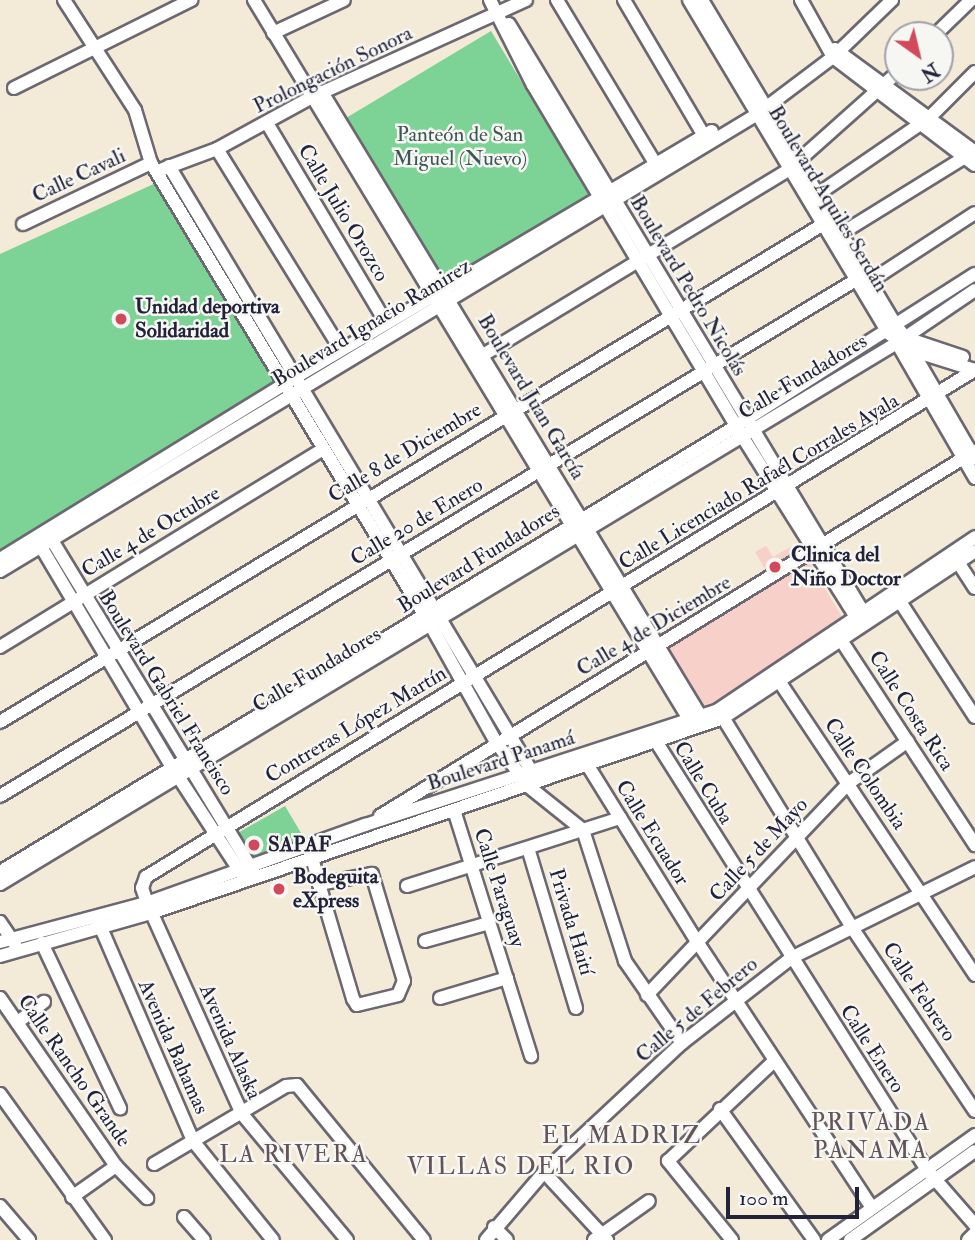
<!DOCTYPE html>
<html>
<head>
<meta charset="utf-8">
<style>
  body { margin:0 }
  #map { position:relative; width:975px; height:1240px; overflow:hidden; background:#f4ead8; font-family:"IM FELL Double Pica",serif }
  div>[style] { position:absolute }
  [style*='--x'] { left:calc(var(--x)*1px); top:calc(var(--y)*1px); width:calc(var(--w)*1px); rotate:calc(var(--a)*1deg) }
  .built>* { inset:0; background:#f7d0c9; transform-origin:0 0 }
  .green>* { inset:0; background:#7dd295; transform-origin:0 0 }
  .roads { filter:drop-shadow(2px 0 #6c6872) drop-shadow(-2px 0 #6c6872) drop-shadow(0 2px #6c6872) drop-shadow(0 -2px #6c6872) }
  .minor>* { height:12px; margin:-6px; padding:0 6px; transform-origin:6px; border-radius:6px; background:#fff }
  .dots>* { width:19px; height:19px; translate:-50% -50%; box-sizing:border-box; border:4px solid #f6f6f2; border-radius:50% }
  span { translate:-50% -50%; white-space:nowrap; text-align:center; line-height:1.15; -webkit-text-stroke:5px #f6f6f2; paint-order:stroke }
  .street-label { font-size:21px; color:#22223b }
  .park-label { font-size:21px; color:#3d5756 }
  .poi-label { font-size:21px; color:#22223b; font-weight:700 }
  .left { translate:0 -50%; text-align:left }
  .quarter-label { font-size:24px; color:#635459; letter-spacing:2px }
  .north { position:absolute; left:884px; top:21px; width:70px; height:70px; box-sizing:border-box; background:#f6f6f2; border:2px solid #a1a1a9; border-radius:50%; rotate:146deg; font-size:19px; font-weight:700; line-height:28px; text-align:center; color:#22223b }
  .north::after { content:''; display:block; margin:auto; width:24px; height:32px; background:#d1495b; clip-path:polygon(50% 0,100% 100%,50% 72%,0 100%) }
  .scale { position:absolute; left:726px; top:1187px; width:133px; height:32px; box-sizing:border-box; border:4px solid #22223b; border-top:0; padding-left:9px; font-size:21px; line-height:24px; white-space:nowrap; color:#22223b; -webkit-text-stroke:5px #f6f6f2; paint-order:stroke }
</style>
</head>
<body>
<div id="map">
  <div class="built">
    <div style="clip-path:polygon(799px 542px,807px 554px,770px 577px,755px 552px,766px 546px,773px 557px)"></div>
    <div style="left:809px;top:562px;width:72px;height:171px;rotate:59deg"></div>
  </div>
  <div class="green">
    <div style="left:491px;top:31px;width:193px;height:174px;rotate:59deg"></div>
    <div style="clip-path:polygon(158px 182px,282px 384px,0 556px,0 254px)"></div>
    <div style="clip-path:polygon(285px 806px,307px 843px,254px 861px,236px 834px)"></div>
  </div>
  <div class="roads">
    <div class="minor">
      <div style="--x:64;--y:0;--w:131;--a:57.2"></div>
      <div style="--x:135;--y:110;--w:55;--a:73.2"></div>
      <div style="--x:151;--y:163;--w:539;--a:58.82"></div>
      <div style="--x:430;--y:624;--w:135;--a:60.8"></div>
      <div style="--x:496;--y:742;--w:54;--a:54"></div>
      <div style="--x:528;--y:786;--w:70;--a:38.7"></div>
      <div style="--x:583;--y:830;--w:138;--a:72.2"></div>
      <div style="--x:625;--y:961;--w:100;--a:55.2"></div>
      <div style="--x:254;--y:0;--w:846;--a:58.83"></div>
      <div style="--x:490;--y:0;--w:95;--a:63.2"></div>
      <div style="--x:533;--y:85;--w:409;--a:59.2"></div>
      <div style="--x:742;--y:436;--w:223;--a:57.8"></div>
      <div style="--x:557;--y:0;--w:190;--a:59"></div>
      <div style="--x:624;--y:0;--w:158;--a:59.5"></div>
      <div style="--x:689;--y:0;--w:388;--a:59.1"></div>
      <div style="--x:888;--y:333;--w:29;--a:36"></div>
      <div style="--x:911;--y:350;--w:67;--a:17.4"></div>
      <div style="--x:702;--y:0;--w:381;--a:59.2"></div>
      <div style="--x:897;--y:327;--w:14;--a:51"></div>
      <div style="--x:906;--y:338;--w:60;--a:18.4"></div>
      <div style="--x:801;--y:0;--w:65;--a:60.7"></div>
      <div style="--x:833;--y:57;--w:178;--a:37.3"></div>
      <div style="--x:509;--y:24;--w:696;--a:58.94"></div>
      <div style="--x:273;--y:33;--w:78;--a:-24.9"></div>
      <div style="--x:935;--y:35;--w:50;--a:-44.2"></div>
      <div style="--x:835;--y:49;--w:174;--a:36.3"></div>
      <div style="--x:14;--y:88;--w:198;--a:-26.4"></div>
      <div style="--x:322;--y:92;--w:735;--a:58.76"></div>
      <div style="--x:267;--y:123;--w:233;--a:59.2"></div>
      <div style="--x:217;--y:149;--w:236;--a:58.3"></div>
      <div style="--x:169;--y:166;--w:714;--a:59.09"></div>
      <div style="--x:163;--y:169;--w:58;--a:-20.3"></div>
      <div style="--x:217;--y:149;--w:108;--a:-28.7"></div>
      <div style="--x:312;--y:97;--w:235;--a:-24.4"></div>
      <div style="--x:818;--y:194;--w:135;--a:-34.4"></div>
      <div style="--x:929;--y:118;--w:65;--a:-45"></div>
      <div style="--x:23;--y:224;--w:142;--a:-25.5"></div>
      <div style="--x:834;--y:238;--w:160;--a:-31.7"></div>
      <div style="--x:869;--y:282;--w:126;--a:-33.1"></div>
      <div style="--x:897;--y:343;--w:156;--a:60"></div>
      <div style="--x:910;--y:347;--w:129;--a:59.9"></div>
      <div style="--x:483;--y:355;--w:357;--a:-31.2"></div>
      <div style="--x:788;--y:170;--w:147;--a:-41.7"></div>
      <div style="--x:47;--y:532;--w:398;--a:58.7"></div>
      <div style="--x:37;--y:540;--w:264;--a:59.3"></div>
      <div style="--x:172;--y:767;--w:130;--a:56.9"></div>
      <div style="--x:954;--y:556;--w:38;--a:57"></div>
      <div style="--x:0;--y:559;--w:334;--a:-31.6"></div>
      <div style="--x:284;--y:384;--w:497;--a:-30.6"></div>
      <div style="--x:0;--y:571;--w:883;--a:-31.1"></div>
      <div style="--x:756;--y:115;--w:96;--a:-37"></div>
      <div style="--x:833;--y:57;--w:82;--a:-44"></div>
      <div style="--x:897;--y:597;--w:143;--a:57"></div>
      <div style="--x:839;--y:637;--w:249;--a:56.8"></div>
      <div style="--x:0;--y:647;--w:377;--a:-31.5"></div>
      <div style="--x:777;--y:678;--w:357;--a:56.3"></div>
      <div style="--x:719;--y:711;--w:256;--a:58.4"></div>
      <div style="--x:853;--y:929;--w:219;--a:56.2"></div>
      <div style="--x:0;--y:722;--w:972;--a:-31.16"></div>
      <div style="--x:652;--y:735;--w:515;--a:57.7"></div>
      <div style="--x:927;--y:1170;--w:73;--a:48.9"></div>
      <div style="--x:585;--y:761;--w:214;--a:58.2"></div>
      <div style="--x:698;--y:943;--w:317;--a:56.7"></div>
      <div style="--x:0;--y:796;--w:997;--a:-31.09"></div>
      <div style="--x:454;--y:810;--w:258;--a:72.6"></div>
      <div style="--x:380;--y:816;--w:698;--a:-31.53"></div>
      <div style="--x:528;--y:848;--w:167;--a:73.3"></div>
      <div style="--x:310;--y:850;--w:35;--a:75"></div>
      <div style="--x:319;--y:884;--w:120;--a:73.5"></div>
      <div style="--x:353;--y:999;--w:7;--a:56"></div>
      <div style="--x:357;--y:1005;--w:42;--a:-13.7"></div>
      <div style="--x:398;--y:995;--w:15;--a:-67"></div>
      <div style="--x:404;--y:981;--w:112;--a:-106.7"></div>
      <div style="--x:372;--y:874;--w:54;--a:169.3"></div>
      <div style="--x:0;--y:872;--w:861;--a:-31.21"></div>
      <div style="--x:736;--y:426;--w:283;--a:-32.5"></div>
      <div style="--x:0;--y:884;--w:1048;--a:-31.1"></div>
      <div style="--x:897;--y:343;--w:94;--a:-34.2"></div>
      <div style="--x:407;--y:886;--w:224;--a:-17.7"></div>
      <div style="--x:98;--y:921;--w:240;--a:66.6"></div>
      <div style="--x:193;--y:1141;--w:127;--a:51.1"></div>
      <div style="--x:0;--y:922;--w:27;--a:56"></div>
      <div style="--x:425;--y:941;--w:66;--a:-15.7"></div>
      <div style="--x:0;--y:942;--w:152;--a:-14.9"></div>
      <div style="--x:147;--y:903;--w:232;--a:-19.7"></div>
      <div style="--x:365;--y:825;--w:371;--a:-18"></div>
      <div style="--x:718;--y:710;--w:310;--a:-33.9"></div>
      <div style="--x:42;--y:943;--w:183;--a:64.7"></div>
      <div style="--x:0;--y:956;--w:157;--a:-15.9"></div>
      <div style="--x:151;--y:913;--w:604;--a:-18.82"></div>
      <div style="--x:723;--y:718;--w:302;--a:-33.5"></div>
      <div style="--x:647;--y:995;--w:293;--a:-46.4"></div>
      <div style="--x:849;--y:783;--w:72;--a:-35.4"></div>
      <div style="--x:0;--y:998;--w:204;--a:55.4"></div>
      <div style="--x:116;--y:1166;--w:45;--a:45.9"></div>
      <div style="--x:440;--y:998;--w:70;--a:-16.6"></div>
      <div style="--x:18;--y:1022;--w:33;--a:-38"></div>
      <div style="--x:0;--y:1094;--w:180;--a:54.3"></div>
      <div style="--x:720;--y:1109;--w:161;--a:54.3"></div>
      <div style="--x:154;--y:1164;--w:153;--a:-30.6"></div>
      <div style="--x:286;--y:1086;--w:11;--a:-5"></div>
      <div style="--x:297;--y:1085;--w:200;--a:50.7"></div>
      <div style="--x:544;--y:1172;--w:93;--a:47.2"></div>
      <div style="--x:72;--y:1197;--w:54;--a:-35.2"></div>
      <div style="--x:0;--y:1206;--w:45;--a:49.5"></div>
      <div style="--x:184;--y:1217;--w:30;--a:49"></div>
      <div style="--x:494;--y:1227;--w:18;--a:45"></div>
      <div style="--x:347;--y:1240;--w:164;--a:-129.8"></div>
      <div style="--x:242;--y:1114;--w:231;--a:-114.2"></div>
      <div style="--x:147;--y:903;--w:16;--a:-108"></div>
      <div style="--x:142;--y:888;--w:12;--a:-70"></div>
      <div style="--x:146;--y:877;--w:972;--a:-31.45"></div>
      <div style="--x:486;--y:1240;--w:89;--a:-49.5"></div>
      <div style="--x:544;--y:1172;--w:189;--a:-43.1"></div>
      <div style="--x:682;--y:1043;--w:138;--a:-37.9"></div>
      <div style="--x:791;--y:958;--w:205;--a:-26.3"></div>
      <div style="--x:594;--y:1240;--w:67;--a:-35.3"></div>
      <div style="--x:732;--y:1240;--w:102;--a:-129"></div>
      <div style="--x:668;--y:1161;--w:146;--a:-43.3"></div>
      <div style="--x:828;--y:1240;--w:181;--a:-35.5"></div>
      <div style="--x:850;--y:1240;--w:153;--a:-35.5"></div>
      <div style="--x:968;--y:1240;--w:10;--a:-45"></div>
    </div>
  </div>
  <div class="dots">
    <div style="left:121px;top:319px;background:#d1495b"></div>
    <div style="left:775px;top:567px;background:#d1495b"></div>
    <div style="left:254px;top:845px;background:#d1495b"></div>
    <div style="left:279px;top:889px;background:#d1495b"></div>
  </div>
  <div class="street-label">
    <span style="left:333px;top:70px;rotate:-26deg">Prolongación Sonora</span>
    <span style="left:79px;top:176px;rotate:-25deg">Calle Cavali</span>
    <span style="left:828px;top:199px;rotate:59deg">Boulevard Aquiles Serdán</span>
    <span style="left:343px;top:213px;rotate:59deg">Calle Julio Orozco</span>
    <span style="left:688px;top:286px;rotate:59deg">Boulevard Pedro Nicolás</span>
    <span style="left:372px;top:323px;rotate:-31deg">Boulevard Ignacio Ramirez</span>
    <span style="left:803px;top:377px;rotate:-31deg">Calle Fundadores</span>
    <span style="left:531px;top:397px;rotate:59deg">Boulevard Juan García</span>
    <span style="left:405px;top:453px;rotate:-31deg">Calle 8 de Diciembre</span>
    <span style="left:759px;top:482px;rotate:-31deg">Calle Licenciado Rafaél Corrales Ayala</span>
    <span style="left:417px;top:522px;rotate:-31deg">Calle 20 de Enero</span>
    <span style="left:151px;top:532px;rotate:-31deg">Calle 4 de Octubre</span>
    <span style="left:479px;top:559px;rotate:-32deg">Boulevard Fundadores</span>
    <span style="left:654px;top:626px;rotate:-31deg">Calle 4 de Diciembre</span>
    <span style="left:317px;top:670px;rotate:-31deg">Calle Fundadores</span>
    <span style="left:166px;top:693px;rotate:58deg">Boulevard Gabriel Francisco</span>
    <span style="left:911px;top:711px;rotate:57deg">Calle Costa Rica</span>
    <span style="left:356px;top:725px;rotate:-31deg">Contreras López Martín</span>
    <span style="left:501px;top:761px;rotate:-18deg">Boulevard Panamá</span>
    <span style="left:865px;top:774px;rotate:56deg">Calle Colombia</span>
    <span style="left:703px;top:783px;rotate:58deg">Calle Cuba</span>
    <span style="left:652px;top:833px;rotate:58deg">Calle Ecuador</span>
    <span style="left:759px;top:850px;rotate:-47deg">Calle 5 de Mayo</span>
    <span style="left:499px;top:888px;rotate:72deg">Calle Paraguay</span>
    <span style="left:571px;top:922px;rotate:73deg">Privada Haití</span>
    <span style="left:919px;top:992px;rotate:56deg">Calle Febrero</span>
    <span style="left:697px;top:1010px;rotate:-40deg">Calle 5 de Febrero</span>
    <span style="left:230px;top:1042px;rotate:66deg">Avenida Alaska</span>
    <span style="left:173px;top:1047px;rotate:66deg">Avenida Bahamas</span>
    <span style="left:872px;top:1049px;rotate:57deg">Calle Enero</span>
    <span style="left:74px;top:1071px;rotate:55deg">Calle Rancho Grande</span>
  </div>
  <div class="park-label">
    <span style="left:460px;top:147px">Panteón de San<br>Miguel (Nuevo)</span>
  </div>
  <div class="poi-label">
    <span class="left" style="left:135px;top:319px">Unidad deportiva<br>Solidaridad</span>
    <span class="left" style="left:791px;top:567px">Clinica del<br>Niño Doctor</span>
    <span class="left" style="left:268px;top:845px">SAPAF</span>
    <span class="left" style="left:293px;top:889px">Bodeguita<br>eXpress</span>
  </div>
  <div class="quarter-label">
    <span style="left:871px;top:1137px">PRIVADA<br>PANAMA</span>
    <span style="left:622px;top:1136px">EL MADRIZ</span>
    <span style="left:294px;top:1155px">LA RIVERA</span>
    <span style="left:521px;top:1167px">VILLAS DEL RIO</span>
  </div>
  <div class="north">N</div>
  <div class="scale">100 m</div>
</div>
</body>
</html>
